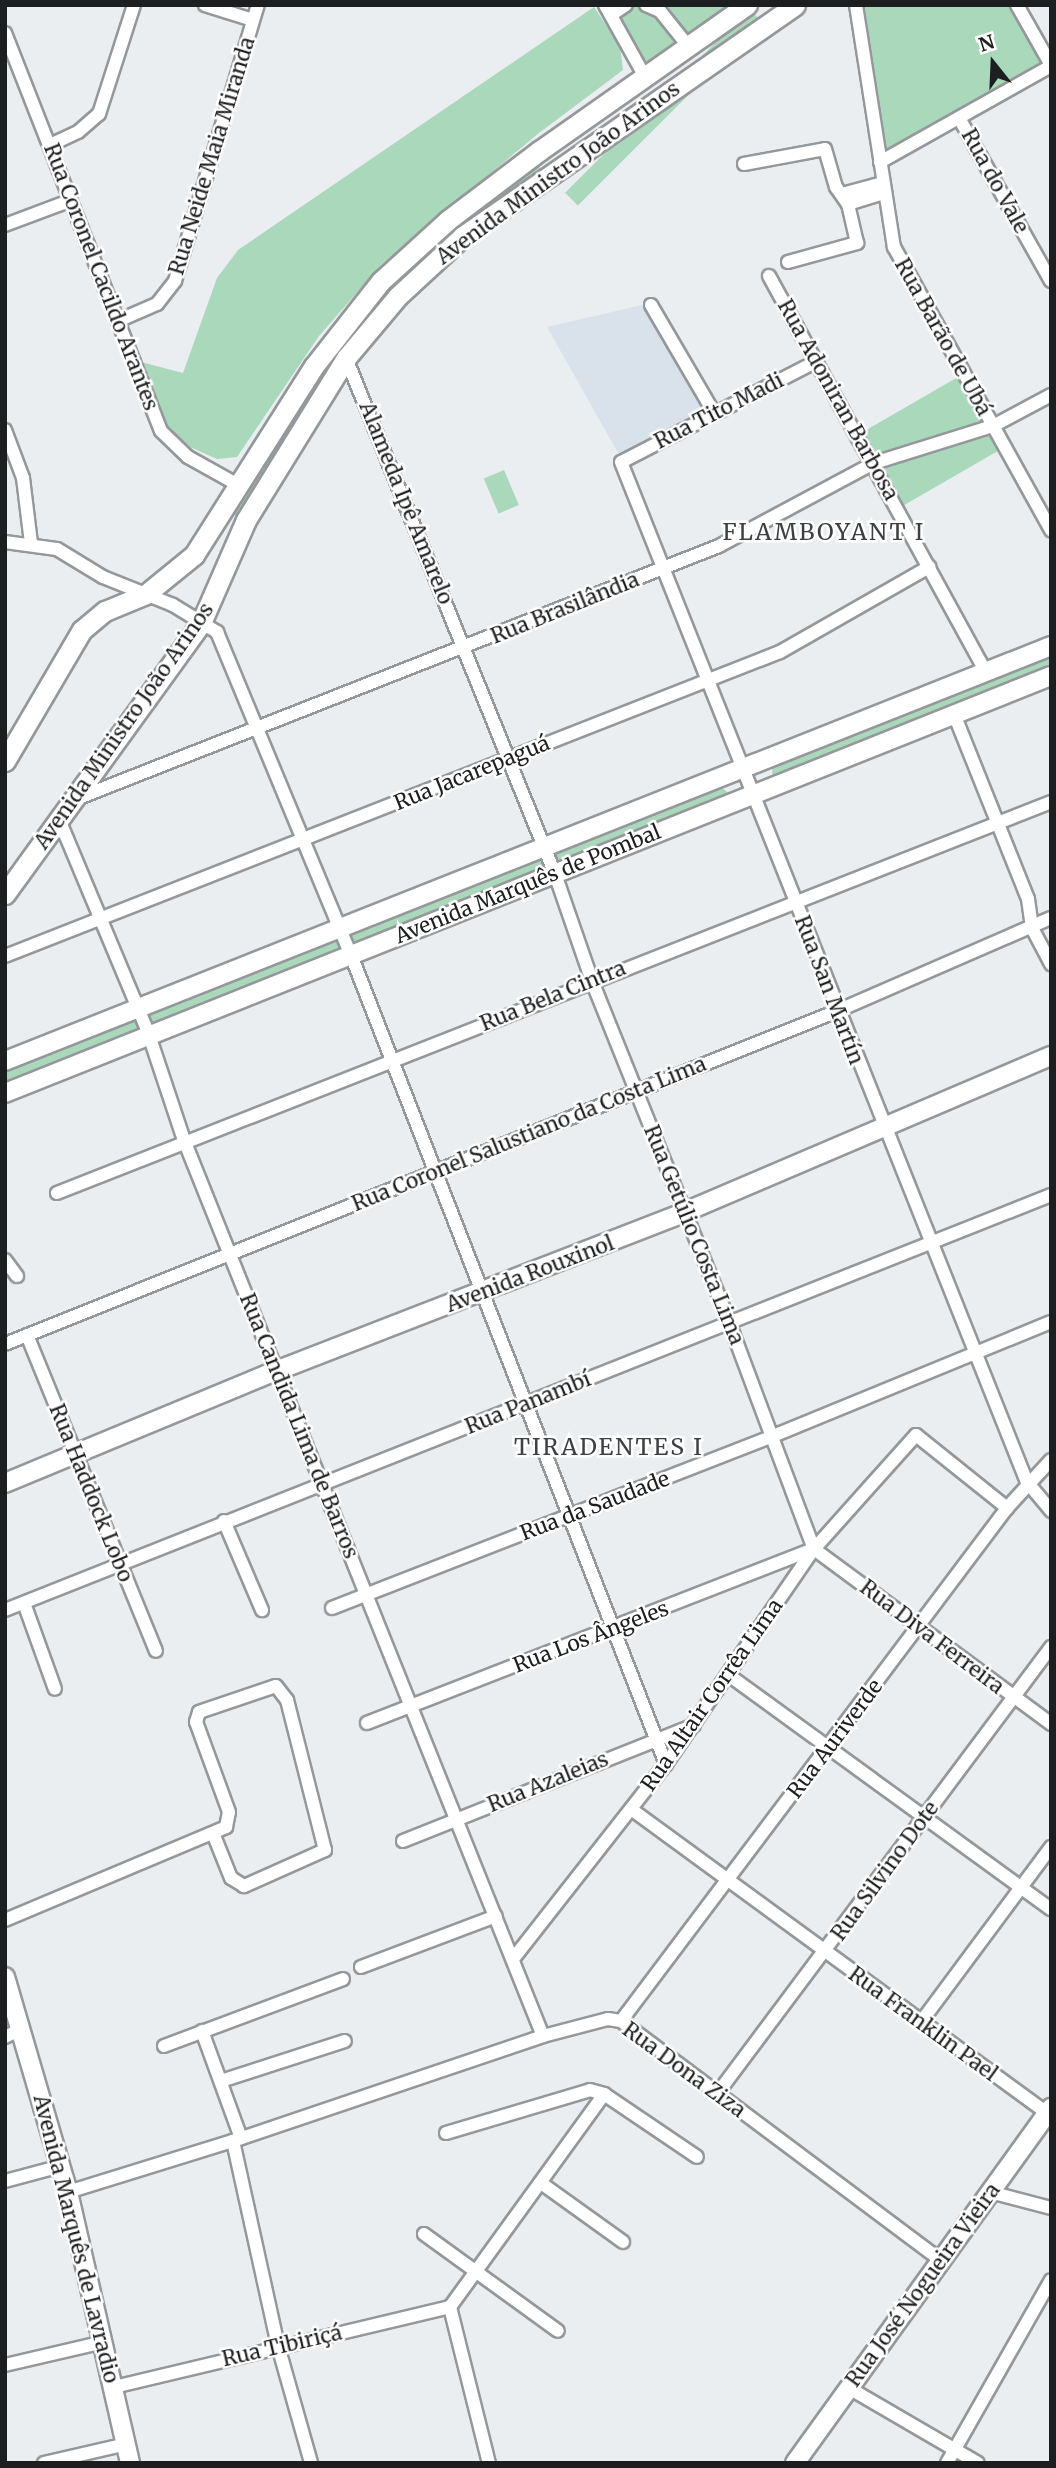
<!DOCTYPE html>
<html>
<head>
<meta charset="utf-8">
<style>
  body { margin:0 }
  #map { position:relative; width:1056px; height:2468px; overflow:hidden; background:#eaeef1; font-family:Merriweather,serif }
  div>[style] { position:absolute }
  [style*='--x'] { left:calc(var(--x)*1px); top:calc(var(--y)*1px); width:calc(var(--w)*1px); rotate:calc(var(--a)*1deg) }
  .built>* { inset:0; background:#d9e2eb }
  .green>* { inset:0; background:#aad8bb; transform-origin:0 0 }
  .roads { filter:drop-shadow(2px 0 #95989b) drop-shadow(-2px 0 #95989b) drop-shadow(0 2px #95989b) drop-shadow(0 -2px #95989b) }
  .street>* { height:12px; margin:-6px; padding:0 6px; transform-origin:6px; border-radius:6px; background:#fff }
  .secondary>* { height:18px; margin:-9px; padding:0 9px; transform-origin:9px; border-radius:9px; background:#fff }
  .primary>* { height:19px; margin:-9.5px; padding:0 9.5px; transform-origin:9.5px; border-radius:9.5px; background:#fff }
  span { translate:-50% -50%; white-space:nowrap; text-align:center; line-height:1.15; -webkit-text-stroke:5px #fff; paint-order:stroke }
  .street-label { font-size:21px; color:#1d1e20 }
  .neighbourhood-label { font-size:23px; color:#3d3f42; letter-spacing:2px }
  .frame { position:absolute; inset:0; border:7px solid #1d1e20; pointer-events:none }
  .north { position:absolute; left:958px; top:28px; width:70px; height:70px; -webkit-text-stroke:5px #fff; paint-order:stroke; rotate:342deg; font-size:19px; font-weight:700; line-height:28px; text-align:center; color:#1d1e20 }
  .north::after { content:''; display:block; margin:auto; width:24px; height:32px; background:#1d1e20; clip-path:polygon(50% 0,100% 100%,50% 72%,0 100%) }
</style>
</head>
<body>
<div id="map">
  <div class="built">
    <div style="clip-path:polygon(642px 305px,705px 415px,622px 460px,547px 327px)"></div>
  </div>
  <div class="green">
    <div style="clip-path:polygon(632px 5px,734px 5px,643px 64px,618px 15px)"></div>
    <div style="clip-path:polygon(856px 5px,1017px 5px,1051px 65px,880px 162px)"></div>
    <div style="clip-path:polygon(594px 7px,620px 46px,623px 70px,539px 133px,382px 264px,319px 336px,237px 457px,217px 459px,190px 447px,169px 431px,141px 362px,183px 373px,217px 278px,238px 250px)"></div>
    <div style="left:749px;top:9px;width:18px;height:260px;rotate:45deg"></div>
    <div style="clip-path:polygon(533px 157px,544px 174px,458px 236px,311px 410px,295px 401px,361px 306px)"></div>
    <div style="left:958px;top:377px;width:84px;height:115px;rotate:60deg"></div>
    <div style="left:294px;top:403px;width:18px;height:126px;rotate:34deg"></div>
    <div style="left:504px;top:470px;width:38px;height:22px;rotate:67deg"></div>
    <div style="clip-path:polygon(1051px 655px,1051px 670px,777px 778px,772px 774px,773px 767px)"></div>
    <div style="clip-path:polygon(721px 787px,727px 792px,726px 799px,5px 1086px,5px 1072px)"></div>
  </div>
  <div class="roads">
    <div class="street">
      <div style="--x:205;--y:5;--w:50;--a:17.4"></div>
      <div style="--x:605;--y:5;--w:82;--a:60.9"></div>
      <div style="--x:646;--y:5;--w:15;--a:23"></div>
      <div style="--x:660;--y:11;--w:45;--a:51.3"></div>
      <div style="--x:856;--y:5;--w:245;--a:81.1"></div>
      <div style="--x:894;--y:247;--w:324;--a:61"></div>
      <div style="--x:1017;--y:5;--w:69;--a:60.5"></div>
      <div style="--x:611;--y:15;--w:18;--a:-34"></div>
      <div style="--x:5;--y:33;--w:427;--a:68.6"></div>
      <div style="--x:161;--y:431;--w:37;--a:44"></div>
      <div style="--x:188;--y:457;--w:60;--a:29.1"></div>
      <div style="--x:959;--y:118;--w:187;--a:60.6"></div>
      <div style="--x:50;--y:145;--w:31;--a:-25"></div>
      <div style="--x:78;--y:132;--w:28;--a:-41"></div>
      <div style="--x:99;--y:114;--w:114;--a:-72.2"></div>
      <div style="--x:880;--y:162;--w:196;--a:-29.3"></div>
      <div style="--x:744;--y:164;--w:82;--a:-10.5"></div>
      <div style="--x:825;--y:149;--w:40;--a:74"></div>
      <div style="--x:836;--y:187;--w:21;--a:55"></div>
      <div style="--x:842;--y:194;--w:42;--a:-15"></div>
      <div style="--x:5;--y:225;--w:68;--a:-20.6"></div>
      <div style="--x:788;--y:262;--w:72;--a:-15.4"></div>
      <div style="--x:857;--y:243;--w:40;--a:-103"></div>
      <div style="--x:848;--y:204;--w:39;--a:-17"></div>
      <div style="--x:769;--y:276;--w:452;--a:61.3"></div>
      <div style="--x:651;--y:305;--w:125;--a:59.7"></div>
      <div style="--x:120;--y:320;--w:40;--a:-23.4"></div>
      <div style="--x:157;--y:304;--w:29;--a:-52"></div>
      <div style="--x:175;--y:281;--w:288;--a:-73.3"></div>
      <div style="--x:346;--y:358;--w:557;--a:67.95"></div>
      <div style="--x:555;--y:874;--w:113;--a:70.9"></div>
      <div style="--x:592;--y:981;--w:367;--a:68.1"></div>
      <div style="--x:729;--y:1322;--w:242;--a:69.5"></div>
      <div style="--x:817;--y:361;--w:220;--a:152.7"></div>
      <div style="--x:621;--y:462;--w:1098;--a:68.3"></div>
      <div style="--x:1027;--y:1482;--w:38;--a:50"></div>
      <div style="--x:5;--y:430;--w:51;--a:69.4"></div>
      <div style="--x:23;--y:478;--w:65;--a:83"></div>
      <div style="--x:5;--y:542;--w:52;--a:7.7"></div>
      <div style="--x:57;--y:549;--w:54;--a:31.3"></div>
      <div style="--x:103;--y:577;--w:75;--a:21.8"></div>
      <div style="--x:173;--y:605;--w:52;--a:31.5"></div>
      <div style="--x:217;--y:632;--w:350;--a:67.5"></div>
      <div style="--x:351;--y:955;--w:868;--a:68.73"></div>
      <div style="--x:954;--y:714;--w:199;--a:68.2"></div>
      <div style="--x:1028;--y:899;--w:29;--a:82"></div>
      <div style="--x:1032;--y:928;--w:41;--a:62.2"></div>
      <div style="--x:76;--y:799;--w:691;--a:-21.48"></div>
      <div style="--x:719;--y:546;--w:176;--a:-28.2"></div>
      <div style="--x:874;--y:463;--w:125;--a:-17.3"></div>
      <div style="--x:993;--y:426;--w:66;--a:-28.1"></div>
      <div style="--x:58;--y:817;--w:236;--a:67.3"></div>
      <div style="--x:149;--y:1035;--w:111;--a:71.6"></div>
      <div style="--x:184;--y:1140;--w:965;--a:68.17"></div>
      <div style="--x:5;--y:956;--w:832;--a:-21.42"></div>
      <div style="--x:780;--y:652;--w:172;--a:-29.7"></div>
      <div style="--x:57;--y:1193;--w:1068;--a:-21.47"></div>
      <div style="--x:5;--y:1260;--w:20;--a:53"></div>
      <div style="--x:27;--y:1335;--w:341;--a:67.8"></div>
      <div style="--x:5;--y:1344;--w:896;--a:-21.81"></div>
      <div style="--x:837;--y:1011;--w:233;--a:-23.5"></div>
      <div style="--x:224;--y:1521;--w:97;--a:66.9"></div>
      <div style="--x:814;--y:1549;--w:295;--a:36.4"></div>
      <div style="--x:24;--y:1603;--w:91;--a:70.2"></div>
      <div style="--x:332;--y:1608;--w:473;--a:-21.3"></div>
      <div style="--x:773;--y:1436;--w:300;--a:-22.3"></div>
      <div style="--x:5;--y:1610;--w:1125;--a:-21.64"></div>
      <div style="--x:730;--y:1676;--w:397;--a:36"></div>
      <div style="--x:367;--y:1723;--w:479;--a:-21.3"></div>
      <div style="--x:631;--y:1809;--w:515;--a:36.16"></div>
      <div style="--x:403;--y:1841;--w:313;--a:-21.7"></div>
      <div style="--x:5;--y:1920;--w:240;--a:-22.8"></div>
      <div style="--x:226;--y:1827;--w:15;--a:-79"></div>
      <div style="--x:229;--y:1812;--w:96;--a:-110.1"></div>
      <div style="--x:196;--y:1722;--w:10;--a:-73"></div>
      <div style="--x:199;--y:1712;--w:81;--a:-18.7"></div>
      <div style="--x:276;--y:1686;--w:18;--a:52"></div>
      <div style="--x:287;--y:1700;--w:155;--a:75.8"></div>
      <div style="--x:325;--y:1850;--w:89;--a:156"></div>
      <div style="--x:244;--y:1886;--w:15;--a:-148"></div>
      <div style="--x:231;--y:1878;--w:48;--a:-111.8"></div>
      <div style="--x:513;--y:1959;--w:248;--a:-51.9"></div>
      <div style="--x:666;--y:1764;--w:261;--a:-55.5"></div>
      <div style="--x:814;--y:1549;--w:153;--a:-48.2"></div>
      <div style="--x:916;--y:1435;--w:117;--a:38.7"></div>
      <div style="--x:361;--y:1967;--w:144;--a:-20.7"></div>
      <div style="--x:621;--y:2021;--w:642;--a:-53.04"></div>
      <div style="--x:1007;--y:1508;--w:65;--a:-47.5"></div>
      <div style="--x:921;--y:2022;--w:218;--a:-53.4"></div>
      <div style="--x:202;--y:2031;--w:114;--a:70"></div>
      <div style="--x:5;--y:2037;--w:16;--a:-27"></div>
      <div style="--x:164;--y:2046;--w:191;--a:-20.5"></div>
      <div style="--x:221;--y:2081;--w:130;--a:-17.9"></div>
      <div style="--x:717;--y:2094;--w:558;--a:-53.23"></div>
      <div style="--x:446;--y:2133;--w:150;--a:-16.6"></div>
      <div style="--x:590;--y:2090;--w:15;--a:16"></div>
      <div style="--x:604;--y:2094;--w:112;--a:34.1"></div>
      <div style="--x:233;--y:2141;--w:210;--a:77.6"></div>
      <div style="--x:278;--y:2346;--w:122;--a:74.2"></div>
      <div style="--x:5;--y:2181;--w:58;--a:-15"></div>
      <div style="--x:541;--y:2183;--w:101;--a:35.7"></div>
      <div style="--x:68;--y:2192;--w:173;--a:-17.2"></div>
      <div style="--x:233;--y:2141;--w:327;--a:-18.7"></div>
      <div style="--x:543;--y:2036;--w:67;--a:-14.7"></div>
      <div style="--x:608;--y:2019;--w:13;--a:9"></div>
      <div style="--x:621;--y:2021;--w:399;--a:36.8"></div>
      <div style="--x:990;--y:2192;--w:63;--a:14.7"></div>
      <div style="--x:424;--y:2234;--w:165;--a:35.9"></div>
      <div style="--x:450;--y:2307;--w:263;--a:-54.1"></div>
      <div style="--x:450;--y:2307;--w:161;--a:76"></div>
      <div style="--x:5;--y:2365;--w:102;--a:-13.1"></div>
      <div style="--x:114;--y:2387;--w:345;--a:-13.4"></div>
      <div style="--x:849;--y:2388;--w:149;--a:30.2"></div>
      <div style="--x:44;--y:2463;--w:85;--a:-12.9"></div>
      <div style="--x:947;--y:2463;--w:210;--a:-60.4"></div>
    </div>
    <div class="secondary">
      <div style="--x:5;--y:1061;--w:1125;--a:-21.64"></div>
      <div style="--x:5;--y:1093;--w:1126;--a:-21.74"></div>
      <div style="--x:5;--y:1483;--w:293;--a:-22.5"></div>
      <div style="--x:276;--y:1371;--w:439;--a:-21.2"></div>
      <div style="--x:685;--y:1212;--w:398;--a:-23.1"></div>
      <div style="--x:5;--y:1977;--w:224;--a:73.7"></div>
      <div style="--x:68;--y:2192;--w:278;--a:77.1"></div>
      <div style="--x:795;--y:2463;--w:438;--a:-54.2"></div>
    </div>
    <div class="primary">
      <div style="--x:5;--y:761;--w:152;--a:-59.6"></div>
      <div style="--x:82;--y:630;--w:30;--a:-40"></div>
      <div style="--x:105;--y:611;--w:44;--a:-22.5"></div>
      <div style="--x:146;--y:594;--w:62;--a:-39.1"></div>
      <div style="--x:194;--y:555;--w:224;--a:-57.6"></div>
      <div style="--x:314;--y:366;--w:108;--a:-51.8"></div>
      <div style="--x:381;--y:281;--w:91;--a:-42.3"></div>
      <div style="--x:448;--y:220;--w:114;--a:-37.2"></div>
      <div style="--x:539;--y:151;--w:254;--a:-35.1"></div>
      <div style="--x:5;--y:894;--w:334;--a:-54.1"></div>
      <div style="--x:201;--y:623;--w:112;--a:-66.4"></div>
      <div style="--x:246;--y:520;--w:190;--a:-58.3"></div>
      <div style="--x:346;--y:358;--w:81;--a:-50"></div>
      <div style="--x:398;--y:296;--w:88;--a:-42.7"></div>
      <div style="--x:463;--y:236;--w:404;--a:-34.8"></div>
    </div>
  </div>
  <div class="street-label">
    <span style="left:212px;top:156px;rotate:-73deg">Rua Neide Maia Miranda</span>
    <span style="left:558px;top:173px;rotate:-36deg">Avenida Ministro João Arinos</span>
    <span style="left:995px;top:181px;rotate:61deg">Rua do Vale</span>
    <span style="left:101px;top:277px;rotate:69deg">Rua Coronel Cacildo Arantes</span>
    <span style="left:943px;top:337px;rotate:61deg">Rua Barão de Ubá</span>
    <span style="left:838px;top:400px;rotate:61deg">Rua Adoniran Barbosa</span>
    <span style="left:719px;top:411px;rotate:-27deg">Rua Tito Madi</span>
    <span style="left:406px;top:503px;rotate:68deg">Alameda Ipê Amarelo</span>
    <span style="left:565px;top:608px;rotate:-22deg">Rua Brasilândia</span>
    <span style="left:124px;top:726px;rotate:-55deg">Avenida Ministro João Arinos</span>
    <span style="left:472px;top:773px;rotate:-22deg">Rua Jacarepaguá</span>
    <span style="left:528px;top:884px;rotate:-22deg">Avenida Marquês de Pombal</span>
    <span style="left:829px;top:990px;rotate:69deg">Rua San Martín</span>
    <span style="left:553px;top:996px;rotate:-22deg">Rua Bela Cintra</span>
    <span style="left:529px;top:1134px;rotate:-22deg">Rua Coronel Salustiano da Costa Lima</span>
    <span style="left:694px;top:1235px;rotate:68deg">Rua Getúlio Costa Lima</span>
    <span style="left:530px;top:1274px;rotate:-21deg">Avenida Rouxinol</span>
    <span style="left:528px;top:1403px;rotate:-22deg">Rua Panambí</span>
    <span style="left:299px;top:1426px;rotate:68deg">Rua Candida Lima de Barros</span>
    <span style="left:91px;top:1493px;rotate:68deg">Rua Haddock Lobo</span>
    <span style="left:595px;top:1506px;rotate:-21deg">Rua da Saudade</span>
    <span style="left:591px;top:1637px;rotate:-21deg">Rua Los Ângeles</span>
    <span style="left:932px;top:1637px;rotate:37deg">Rua Diva Ferreira</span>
    <span style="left:712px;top:1695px;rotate:-55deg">Rua Altair Corrêa Lima</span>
    <span style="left:835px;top:1739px;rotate:-53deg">Rua Auriverde</span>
    <span style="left:548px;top:1782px;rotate:-22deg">Rua Azaleias</span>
    <span style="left:885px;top:1871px;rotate:-54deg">Rua Silvino Dote</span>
    <span style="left:923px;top:2024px;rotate:36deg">Rua Franklin Pael</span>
    <span style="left:684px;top:2070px;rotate:36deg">Rua Dona Ziza</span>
    <span style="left:76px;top:2239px;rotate:76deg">Avenida Marquês de Lavradio</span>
    <span style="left:923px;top:2285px;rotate:-54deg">Rua José Nogueira Vieira</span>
    <span style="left:282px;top:2346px;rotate:-13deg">Rua Tibiriçá</span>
  </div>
  <div class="neighbourhood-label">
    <span style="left:824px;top:532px">FLAMBOYANT I</span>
    <span style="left:609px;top:1447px">TIRADENTES I</span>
  </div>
  <div class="frame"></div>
  <div class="north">N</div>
</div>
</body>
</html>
